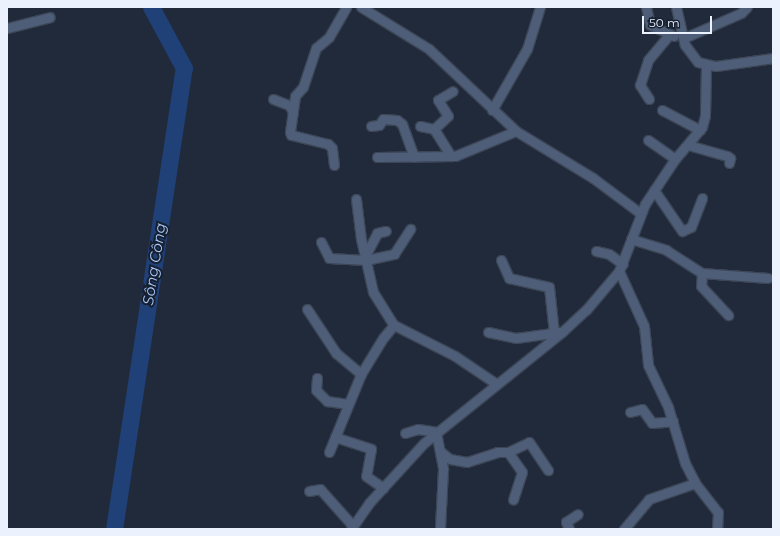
<!DOCTYPE html>
<html>
<head>
<meta charset="utf-8">
<style>
  body { margin:0 }
  #map { position:relative; width:780px; height:536px; overflow:hidden; background:#202a3b; font-family:Montserrat,sans-serif }
  div>[style] { position:absolute }
  [style*='--x'] { left:calc(var(--x)*1px); top:calc(var(--y)*1px); width:calc(var(--w)*1px); rotate:calc(var(--a)*1deg) }
  .river>* { height:17px; margin:-8.5px; padding:0 8.5px; transform-origin:8.5px; border-radius:8.5px; background:#204178 }
  .roads { filter:drop-shadow(1px 0 #3c4656) drop-shadow(-1px 0 #3c4656) drop-shadow(0 1px #3c4656) drop-shadow(0 -1px #3c4656) }
  .minor>* { height:9px; margin:-4.5px; padding:0 4.5px; transform-origin:4.5px; border-radius:4.5px; background:#4f5e78 }
  span { translate:-50% -50%; white-space:nowrap; text-align:center; line-height:1.15; -webkit-text-stroke:4px #162030; paint-order:stroke }
  .water-label { font-size:15px; color:#a8c7f9; font-style:italic }
  .frame { position:absolute; inset:0; border:8px solid #ebf2fd; pointer-events:none }
  .scale { position:absolute; left:642px; top:16px; width:70px; height:18px; box-sizing:border-box; border:2px solid #ebf2fd; border-top:0; padding-left:5px; font-size:12px; line-height:14px; white-space:nowrap; color:#ebf2fd; -webkit-text-stroke:3px #162030; paint-order:stroke }
</style>
</head>
<body>
<div id="map">
  <div class="river">
    <div style="--x:114;--y:529;--w:466;--a:-81.4"></div>
    <div style="--x:184;--y:68;--w:69;--a:-118.4"></div>
  </div>
  <div class="roads">
    <div class="minor">
      <div style="--x:361;--y:7;--w:80;--a:31.7"></div>
      <div style="--x:429;--y:49;--w:120;--a:43.3"></div>
      <div style="--x:516;--y:131;--w:90;--a:31.4"></div>
      <div style="--x:593;--y:178;--w:59;--a:36.7"></div>
      <div style="--x:646;--y:7;--w:18;--a:77"></div>
      <div style="--x:650;--y:25;--w:26;--a:25"></div>
      <div style="--x:676;--y:7;--w:39;--a:77"></div>
      <div style="--x:685;--y:45;--w:21;--a:53"></div>
      <div style="--x:698;--y:62;--w:18;--a:13"></div>
      <div style="--x:716;--y:66;--w:58;--a:-8"></div>
      <div style="--x:7;--y:28;--w:44;--a:-14.3"></div>
      <div style="--x:684;--y:38;--w:62;--a:-23.7"></div>
      <div style="--x:741;--y:13;--w:8;--a:-45"></div>
      <div style="--x:273;--y:99;--w:17;--a:21"></div>
      <div style="--x:289;--y:105;--w:8;--a:60"></div>
      <div style="--x:649;--y:99;--w:17;--a:-123"></div>
      <div style="--x:640;--y:85;--w:26;--a:-72"></div>
      <div style="--x:648;--y:60;--w:34;--a:-50"></div>
      <div style="--x:492;--y:110;--w:70;--a:-60.2"></div>
      <div style="--x:527;--y:49;--w:44;--a:-72.8"></div>
      <div style="--x:662;--y:110;--w:43;--a:27.8"></div>
      <div style="--x:371;--y:126;--w:8;--a:-7"></div>
      <div style="--x:379;--y:125;--w:7;--a:-56"></div>
      <div style="--x:383;--y:119;--w:14;--a:4"></div>
      <div style="--x:397;--y:120;--w:6;--a:39"></div>
      <div style="--x:402;--y:124;--w:35;--a:70"></div>
      <div style="--x:420;--y:126;--w:14;--a:12"></div>
      <div style="--x:434;--y:129;--w:19;--a:-43"></div>
      <div style="--x:448;--y:116;--w:19;--a:-122"></div>
      <div style="--x:438;--y:100;--w:17;--a:-31"></div>
      <div style="--x:434;--y:129;--w:32;--a:58"></div>
      <div style="--x:648;--y:140;--w:33;--a:35"></div>
      <div style="--x:688;--y:145;--w:41;--a:15.8"></div>
      <div style="--x:727;--y:156;--w:4;--a:34"></div>
      <div style="--x:730;--y:158;--w:5;--a:101"></div>
      <div style="--x:377;--y:157;--w:78;--a:-0.7"></div>
      <div style="--x:455;--y:156;--w:66;--a:-22.3"></div>
      <div style="--x:334;--y:165;--w:17;--a:-97"></div>
      <div style="--x:332;--y:148;--w:6;--a:-135"></div>
      <div style="--x:328;--y:144;--w:38;--a:-166"></div>
      <div style="--x:291;--y:135;--w:3;--a:-108"></div>
      <div style="--x:290;--y:132;--w:36;--a:-82"></div>
      <div style="--x:295;--y:96;--w:12;--a:-48"></div>
      <div style="--x:303;--y:87;--w:41;--a:-71.6"></div>
      <div style="--x:316;--y:48;--w:17;--a:-40"></div>
      <div style="--x:329;--y:37;--w:34;--a:-60"></div>
      <div style="--x:654;--y:190;--w:50;--a:55.7"></div>
      <div style="--x:682;--y:231;--w:10;--a:-24"></div>
      <div style="--x:691;--y:227;--w:31;--a:-69"></div>
      <div style="--x:356;--y:199;--w:40;--a:82.9"></div>
      <div style="--x:361;--y:239;--w:54;--a:77.2"></div>
      <div style="--x:373;--y:292;--w:39;--a:58"></div>
      <div style="--x:394;--y:325;--w:68;--a:26.9"></div>
      <div style="--x:455;--y:356;--w:48;--a:34"></div>
      <div style="--x:631;--y:239;--w:37;--a:17"></div>
      <div style="--x:666;--y:250;--w:43;--a:32.6"></div>
      <div style="--x:702;--y:273;--w:66;--a:4.3"></div>
      <div style="--x:321;--y:242;--w:18;--a:63"></div>
      <div style="--x:329;--y:258;--w:37;--a:3"></div>
      <div style="--x:366;--y:260;--w:29;--a:-12"></div>
      <div style="--x:394;--y:254;--w:30;--a:-57"></div>
      <div style="--x:596;--y:251;--w:13;--a:13"></div>
      <div style="--x:609;--y:254;--w:17;--a:36"></div>
      <div style="--x:365;--y:256;--w:26;--a:-62"></div>
      <div style="--x:377;--y:233;--w:9;--a:-13"></div>
      <div style="--x:501;--y:260;--w:20;--a:66"></div>
      <div style="--x:509;--y:278;--w:41;--a:12.7"></div>
      <div style="--x:549;--y:287;--w:46;--a:83.8"></div>
      <div style="--x:619;--y:271;--w:60;--a:65.6"></div>
      <div style="--x:644;--y:326;--w:39;--a:84"></div>
      <div style="--x:648;--y:365;--w:47;--a:64.5"></div>
      <div style="--x:668;--y:407;--w:59;--a:73.1"></div>
      <div style="--x:685;--y:463;--w:22;--a:63"></div>
      <div style="--x:695;--y:483;--w:37;--a:52"></div>
      <div style="--x:718;--y:512;--w:17;--a:93"></div>
      <div style="--x:702;--y:273;--w:13;--a:94"></div>
      <div style="--x:701;--y:286;--w:40;--a:47"></div>
      <div style="--x:307;--y:309;--w:53;--a:56.6"></div>
      <div style="--x:336;--y:353;--w:33;--a:40"></div>
      <div style="--x:488;--y:332;--w:29;--a:12"></div>
      <div style="--x:516;--y:338;--w:44;--a:-7.8"></div>
      <div style="--x:317;--y:378;--w:12;--a:95"></div>
      <div style="--x:316;--y:390;--w:16;--a:45"></div>
      <div style="--x:327;--y:401;--w:21;--a:8"></div>
      <div style="--x:630;--y:412;--w:12;--a:-14"></div>
      <div style="--x:642;--y:409;--w:17;--a:54"></div>
      <div style="--x:652;--y:423;--w:21;--a:-5"></div>
      <div style="--x:405;--y:433;--w:14;--a:-17"></div>
      <div style="--x:418;--y:429;--w:18;--a:9"></div>
      <div style="--x:436;--y:432;--w:38;--a:79"></div>
      <div style="--x:443;--y:469;--w:60;--a:92.9"></div>
      <div style="--x:335;--y:437;--w:38;--a:18"></div>
      <div style="--x:371;--y:449;--w:27;--a:100"></div>
      <div style="--x:366;--y:476;--w:21;--a:35"></div>
      <div style="--x:329;--y:452;--w:84;--a:-67.7"></div>
      <div style="--x:361;--y:374;--w:42;--a:-58.6"></div>
      <div style="--x:383;--y:338;--w:17;--a:-50"></div>
      <div style="--x:441;--y:452;--w:11;--a:38"></div>
      <div style="--x:450;--y:459;--w:17;--a:10"></div>
      <div style="--x:467;--y:462;--w:32;--a:-18"></div>
      <div style="--x:497;--y:452;--w:11;--a:0"></div>
      <div style="--x:508;--y:452;--w:24;--a:55"></div>
      <div style="--x:522;--y:472;--w:29;--a:108"></div>
      <div style="--x:508;--y:452;--w:23;--a:-25"></div>
      <div style="--x:529;--y:442;--w:34;--a:56"></div>
      <div style="--x:309;--y:491;--w:11;--a:-10"></div>
      <div style="--x:320;--y:489;--w:50;--a:48.3"></div>
      <div style="--x:351;--y:529;--w:32;--a:-55"></div>
      <div style="--x:369;--y:503;--w:81;--a:-47.5"></div>
      <div style="--x:424;--y:443;--w:177;--a:-38.8"></div>
      <div style="--x:562;--y:332;--w:33;--a:-43"></div>
      <div style="--x:586;--y:310;--w:51;--a:-49.8"></div>
      <div style="--x:619;--y:271;--w:72;--a:-68.8"></div>
      <div style="--x:645;--y:204;--w:54;--a:-56.3"></div>
      <div style="--x:675;--y:159;--w:42;--a:-49.8"></div>
      <div style="--x:702;--y:127;--w:11;--a:-75"></div>
      <div style="--x:705;--y:116;--w:51;--a:-88.9"></div>
      <div style="--x:569;--y:529;--w:8;--a:-113"></div>
      <div style="--x:566;--y:522;--w:14;--a:-34"></div>
      <div style="--x:624;--y:529;--w:39;--a:-50"></div>
      <div style="--x:649;--y:499;--w:49;--a:-19.2"></div>
    </div>
  </div>
  <div class="water-label">
    <span style="left:154px;top:264px;rotate:-81deg">Sông Công</span>
  </div>
  <div class="frame"></div>
  <div class="scale">50 m</div>
</div>
</body>
</html>
